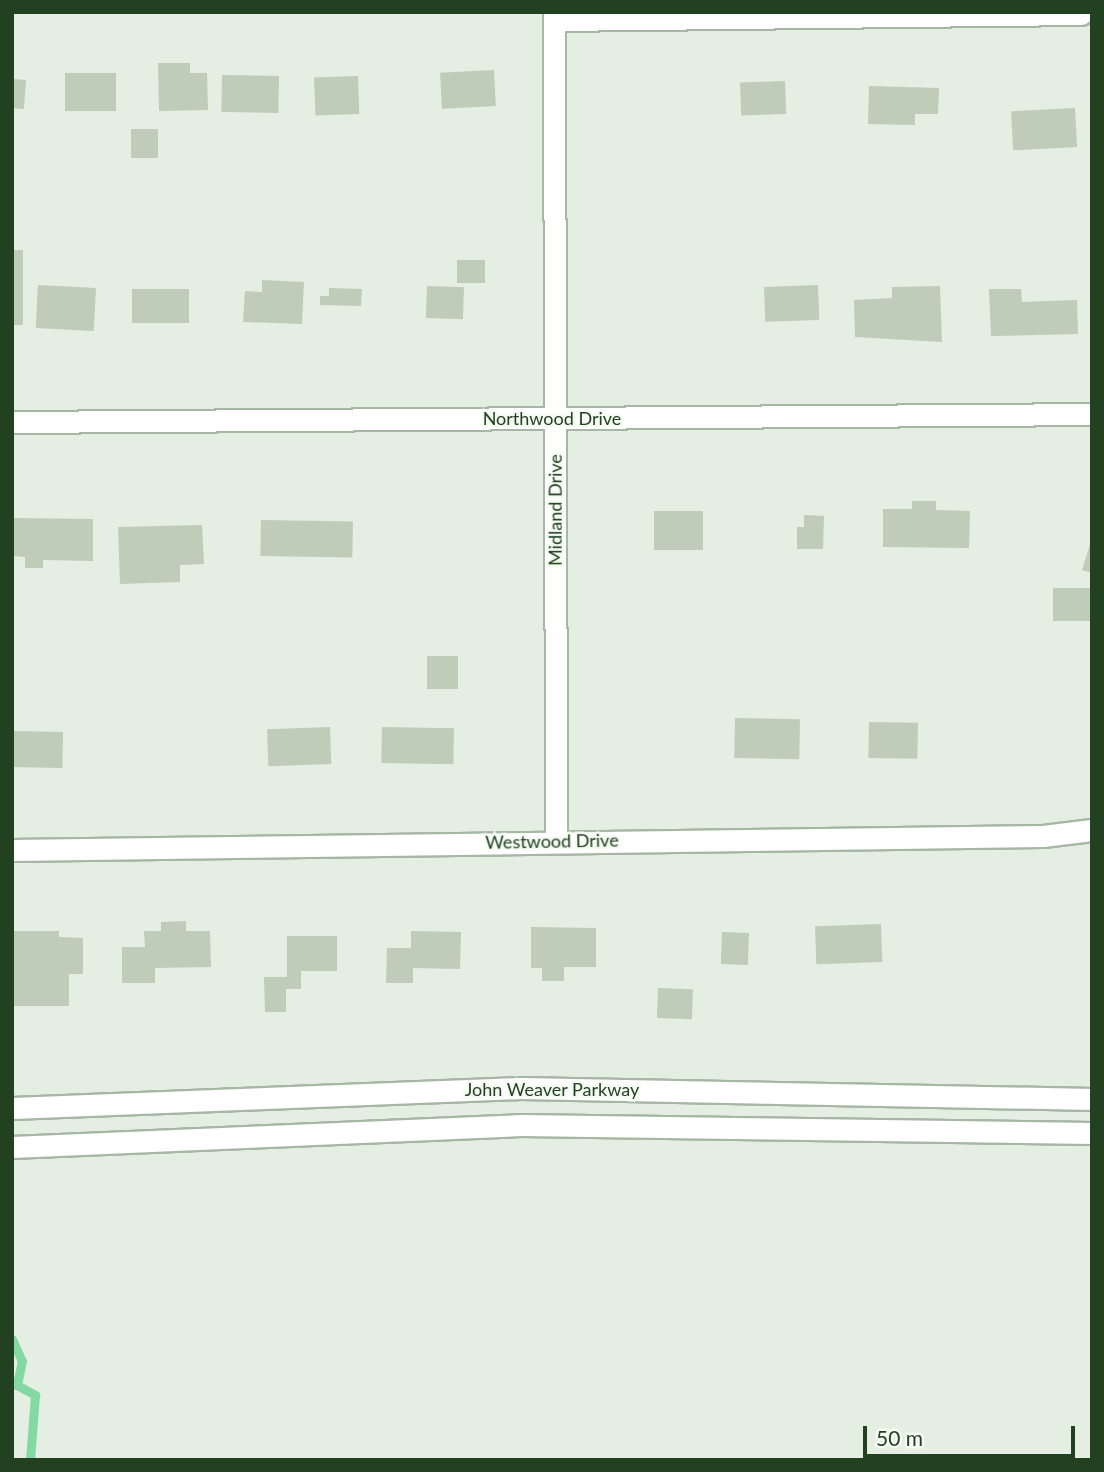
<!DOCTYPE html>
<html>
<head>
<meta charset="utf-8">
<style>
  body { margin:0 }
  #map { position:relative; width:1104px; height:1472px; overflow:hidden; background:#e4eee2; font-family:Lato,sans-serif }
  div>[style] { position:absolute }
  [style*='--x'] { left:calc(var(--x)*1px); top:calc(var(--y)*1px); width:calc(var(--w)*1px); rotate:calc(var(--a)*1deg) }
  .stream>* { height:9px; margin:-4.5px; padding:0 4.5px; transform-origin:4.5px; border-radius:4.5px; background:#84d9a3 }
  .building>* { inset:0; background:#beccb9; transform-origin:0 0 }
  .roads { filter:drop-shadow(2px 0 #a6b7a4) drop-shadow(-2px 0 #a6b7a4) drop-shadow(0 2px #a6b7a4) drop-shadow(0 -2px #a6b7a4) }
  .minor>* { height:21px; margin:-10.5px; padding:0 10.5px; transform-origin:10.5px; border-radius:10.5px; background:#fff }
  .secondary>* { height:21px; margin:-10.5px; padding:0 10.5px; transform-origin:10.5px; border-radius:10.5px; background:#fff }
  span { translate:-50% -50%; white-space:nowrap; text-align:center; line-height:1.15; -webkit-text-stroke:5px #f5faf3; paint-order:stroke }
  .street-label { font-size:18px; color:#214120 }
  .frame { position:absolute; inset:0; border:14px solid #214120; pointer-events:none }
  .scale { position:absolute; left:863px; top:1426px; width:212px; height:32px; box-sizing:border-box; border:4px solid #214120; border-top:0; padding-left:9px; font-size:21px; line-height:24px; white-space:nowrap; color:#214120; -webkit-text-stroke:5px #f5faf3; paint-order:stroke }
</style>
</head>
<body>
<div id="map">
  <div class="stream">
    <div style="--x:12;--y:1339;--w:24;--a:66"></div>
    <div style="--x:22;--y:1361;--w:25;--a:102"></div>
    <div style="--x:17;--y:1385;--w:21;--a:29"></div>
    <div style="--x:35;--y:1395;--w:65;--a:94.4"></div>
  </div>
  <div class="building">
    <div style="clip-path:polygon(158px 63px,190px 63px,190px 73px,207px 73px,208px 110px,159px 111px)"></div>
    <div style="left:494px;top:70px;width:36px;height:54px;rotate:87deg"></div>
    <div style="left:116px;top:73px;width:38px;height:51px;rotate:90deg"></div>
    <div style="left:222px;top:75px;width:57px;height:37px;rotate:1deg"></div>
    <div style="left:358px;top:76px;width:38px;height:44px;rotate:88deg"></div>
    <div style="left:12px;top:79px;width:14px;height:29px;rotate:4deg"></div>
    <div style="left:785px;top:81px;width:33px;height:45px;rotate:88deg"></div>
    <div style="clip-path:polygon(869px 86px,939px 88px,938px 114px,915px 114px,915px 125px,868px 124px)"></div>
    <div style="left:1075px;top:108px;width:39px;height:64px;rotate:87deg"></div>
    <div style="left:131px;top:129px;width:27px;height:29px"></div>
    <div style="left:12px;top:250px;width:11px;height:75px"></div>
    <div style="left:457px;top:260px;width:28px;height:23px"></div>
    <div style="clip-path:polygon(262px 280px,304px 282px,302px 324px,243px 322px,245px 291px,262px 292px)"></div>
    <div style="left:38px;top:285px;width:58px;height:43px;rotate:3deg"></div>
    <div style="left:818px;top:285px;width:35px;height:54px;rotate:88deg"></div>
    <div style="left:427px;top:286px;width:37px;height:32px;rotate:2deg"></div>
    <div style="clip-path:polygon(940px 286px,942px 342px,855px 337px,854px 300px,892px 298px,892px 287px)"></div>
    <div style="clip-path:polygon(329px 288px,362px 289px,361px 306px,320px 305px,320px 296px,329px 296px)"></div>
    <div style="left:132px;top:289px;width:57px;height:34px"></div>
    <div style="clip-path:polygon(989px 289px,1021px 289px,1022px 302px,1077px 300px,1078px 334px,991px 336px)"></div>
    <div style="clip-path:polygon(912px 501px,936px 501px,936px 510px,970px 511px,969px 548px,883px 547px,883px 509px,912px 509px)"></div>
    <div style="left:703px;top:511px;width:39px;height:49px;rotate:90deg"></div>
    <div style="clip-path:polygon(804px 515px,824px 516px,823px 549px,797px 549px,797px 527px,804px 527px)"></div>
    <div style="clip-path:polygon(12px 518px,93px 519px,93px 561px,43px 560px,43px 568px,25px 568px,25px 557px,12px 556px)"></div>
    <div style="left:261px;top:520px;width:92px;height:36px;rotate:1deg"></div>
    <div style="clip-path:polygon(202px 525px,204px 564px,180px 565px,180px 582px,120px 584px,118px 527px)"></div>
    <div style="clip-path:polygon(1091px 541px,1092px 541px,1092px 573px,1082px 570px)"></div>
    <div style="left:1053px;top:588px;width:39px;height:33px"></div>
    <div style="left:427px;top:656px;width:31px;height:33px"></div>
    <div style="left:735px;top:718px;width:65px;height:40px;rotate:1deg"></div>
    <div style="left:869px;top:722px;width:49px;height:36px;rotate:1deg"></div>
    <div style="left:330px;top:727px;width:37px;height:63px;rotate:88deg"></div>
    <div style="left:382px;top:727px;width:72px;height:36px;rotate:1deg"></div>
    <div style="left:12px;top:731px;width:51px;height:36px;rotate:1deg"></div>
    <div style="clip-path:polygon(186px 921px,186px 931px,210px 931px,211px 967px,155px 968px,155px 983px,122px 983px,122px 947px,145px 947px,144px 931px,161px 931px,161px 922px)"></div>
    <div style="left:881px;top:924px;width:38px;height:66px;rotate:88deg"></div>
    <div style="clip-path:polygon(531px 927px,596px 928px,596px 967px,564px 967px,564px 981px,542px 981px,542px 968px,531px 968px)"></div>
    <div style="clip-path:polygon(12px 931px,59px 931px,59px 937px,83px 938px,83px 974px,69px 974px,69px 1006px,12px 1006px)"></div>
    <div style="clip-path:polygon(411px 931px,461px 932px,460px 969px,413px 968px,413px 983px,386px 983px,387px 948px,411px 948px)"></div>
    <div style="left:722px;top:932px;width:27px;height:32px;rotate:2deg"></div>
    <div style="clip-path:polygon(287px 936px,337px 936px,337px 971px,301px 971px,301px 989px,286px 989px,286px 1012px,265px 1012px,264px 977px,287px 977px)"></div>
    <div style="left:658px;top:988px;width:35px;height:30px;rotate:2deg"></div>
  </div>
  <div class="roads">
    <div class="minor">
      <div style="--x:554;--y:12;--w:828;--a:89.86"></div>
      <div style="--x:554;--y:20;--w:527;--a:-0.65"></div>
      <div style="--x:12;--y:422;--w:1080;--a:-0.42"></div>
      <div style="--x:12;--y:850;--w:1031;--a:-0.78"></div>
      <div style="--x:1043;--y:836;--w:49;--a:-7"></div>
    </div>
    <div class="secondary">
      <div style="--x:12;--y:1108;--w:509;--a:-2.25"></div>
      <div style="--x:521;--y:1088;--w:571;--a:1.1"></div>
      <div style="--x:12;--y:1147;--w:509;--a:-2.47"></div>
      <div style="--x:521;--y:1125;--w:571;--a:0.8"></div>
    </div>
  </div>
  <div class="street-label">
    <span style="left:552px;top:418px">Northwood Drive</span>
    <span style="left:555px;top:510px;rotate:-90deg">Midland Drive</span>
    <span style="left:552px;top:841px;rotate:-1deg">Westwood Drive</span>
    <span style="left:552px;top:1089px">John Weaver Parkway</span>
  </div>
  <div class="frame"></div>
  <div class="scale">50 m</div>
</div>
</body>
</html>
